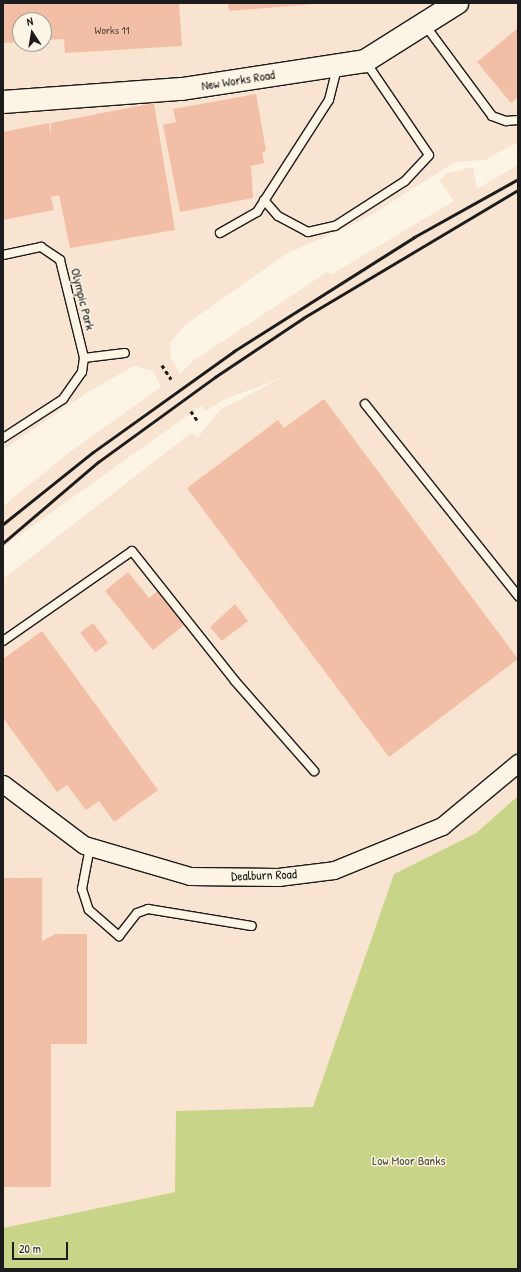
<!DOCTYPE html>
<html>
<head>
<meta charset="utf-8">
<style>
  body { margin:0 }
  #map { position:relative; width:521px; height:1272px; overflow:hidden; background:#fcf5e5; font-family:"Patrick Hand",sans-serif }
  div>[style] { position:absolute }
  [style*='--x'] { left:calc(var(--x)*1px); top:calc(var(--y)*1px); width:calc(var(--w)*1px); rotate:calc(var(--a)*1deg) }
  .built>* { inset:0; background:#f9e4d2 }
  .green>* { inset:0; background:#c8d487 }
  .building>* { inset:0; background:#f3bea6; transform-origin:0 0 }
  .path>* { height:2.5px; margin-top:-1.25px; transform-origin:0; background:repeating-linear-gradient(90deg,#1c1c1c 0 4px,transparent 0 7px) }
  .roads { filter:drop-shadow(1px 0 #1c1c1c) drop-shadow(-1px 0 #1c1c1c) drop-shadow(0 1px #1c1c1c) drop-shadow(0 -1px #1c1c1c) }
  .lane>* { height:8px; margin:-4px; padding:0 4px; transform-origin:4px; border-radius:4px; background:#fcf5e5 }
  .street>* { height:17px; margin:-8.5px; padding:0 8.5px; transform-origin:8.5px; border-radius:8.5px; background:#fcf5e5 }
  .secondary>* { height:22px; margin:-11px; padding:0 11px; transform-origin:11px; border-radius:11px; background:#fcf5e5 }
  .rail>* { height:3px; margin:-1.5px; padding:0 1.5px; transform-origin:1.5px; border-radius:1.5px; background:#1c1c1c }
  span { translate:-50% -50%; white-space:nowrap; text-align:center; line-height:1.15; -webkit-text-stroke:3px #fcf5e5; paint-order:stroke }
  .number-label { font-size:11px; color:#52443e }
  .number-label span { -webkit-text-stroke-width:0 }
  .street-label { font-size:13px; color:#1c1c1c }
  .park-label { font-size:13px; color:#50533c }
  .frame { position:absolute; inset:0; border:4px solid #1c1c1c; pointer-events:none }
  .north { position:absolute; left:12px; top:12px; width:40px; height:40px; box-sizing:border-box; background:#fcf5e5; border:1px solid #a29e95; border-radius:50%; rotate:348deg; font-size:11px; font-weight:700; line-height:16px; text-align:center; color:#1c1c1c }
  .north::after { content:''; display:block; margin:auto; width:14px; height:18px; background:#1c1c1c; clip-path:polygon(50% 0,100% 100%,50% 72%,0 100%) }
  .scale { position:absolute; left:12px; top:1242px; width:56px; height:18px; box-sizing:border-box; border:2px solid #1c1c1c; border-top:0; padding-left:5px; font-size:12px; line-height:14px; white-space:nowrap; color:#1c1c1c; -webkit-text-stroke:3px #fcf5e5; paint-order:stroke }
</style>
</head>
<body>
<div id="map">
  <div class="built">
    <div style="clip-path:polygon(evenodd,3px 3px,518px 3px,518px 142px,485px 160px,455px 162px,363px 220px,286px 254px,185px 325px,170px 343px,171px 358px,180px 374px,193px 361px,327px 272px,332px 274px,454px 201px,440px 181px,445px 174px,473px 167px,477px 189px,518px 165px,518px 796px,476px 833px,394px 874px,302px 1141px,175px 1192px,3px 1228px,3px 579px,191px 433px,198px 437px,220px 410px,281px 378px,225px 399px,206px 411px,201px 406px,3px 547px,3px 506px,71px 451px,161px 387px,153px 371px,134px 366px,88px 392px,3px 450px,3px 3px,20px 20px,44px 20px,44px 44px,20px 44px,20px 20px)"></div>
  </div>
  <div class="green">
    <div style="clip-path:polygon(518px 796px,518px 1269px,3px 1269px,3px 1228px,175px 1192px,176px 1111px,313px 1107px,394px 874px,476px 833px)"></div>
  </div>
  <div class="building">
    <div style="clip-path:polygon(3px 3px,179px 3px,182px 46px,65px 53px,64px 39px,44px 40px,44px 20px,20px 20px,20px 42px,3px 43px)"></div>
    <div style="clip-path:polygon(228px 3px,314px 3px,314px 4px,229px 11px)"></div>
    <div style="clip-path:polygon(518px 28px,518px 97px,511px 103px,477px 62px)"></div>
    <div style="clip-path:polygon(256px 94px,266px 151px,262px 152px,264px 163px,251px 166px,253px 198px,180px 212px,163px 125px,176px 122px,173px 109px)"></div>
    <div style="clip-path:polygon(154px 103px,175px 230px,70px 248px,59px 195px,51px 197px,54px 210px,3px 220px,3px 132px,49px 123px,51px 135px,51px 123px)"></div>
    <div style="clip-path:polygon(324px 399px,518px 659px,389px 757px,187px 488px,278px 420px,284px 428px)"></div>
    <div style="clip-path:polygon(128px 572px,149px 598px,164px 586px,190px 620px,153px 650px,105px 591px)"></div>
    <div style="clip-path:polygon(235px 604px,248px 621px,222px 641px,210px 627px)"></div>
    <div style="left:93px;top:623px;width:25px;height:16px;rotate:53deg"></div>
    <div style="clip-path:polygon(42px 631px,158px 790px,114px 822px,99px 801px,86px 810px,67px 785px,57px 792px,3px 718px,3px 659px)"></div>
    <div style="clip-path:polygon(3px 878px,42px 878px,42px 941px,55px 934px,87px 934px,87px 1044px,51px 1044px,51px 1187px,3px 1187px)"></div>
  </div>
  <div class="path">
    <div style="--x:162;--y:365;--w:17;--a:57"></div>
    <div style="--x:191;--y:411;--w:11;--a:56"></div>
  </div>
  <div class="roads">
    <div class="lane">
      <div style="--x:425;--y:25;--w:113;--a:53.6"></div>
      <div style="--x:492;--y:116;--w:15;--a:20"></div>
      <div style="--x:506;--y:121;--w:12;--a:-5"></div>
      <div style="--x:264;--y:200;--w:21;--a:49"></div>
      <div style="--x:278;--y:216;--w:34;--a:28"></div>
      <div style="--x:308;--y:232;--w:28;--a:-13"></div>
      <div style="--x:335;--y:226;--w:83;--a:-32.7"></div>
      <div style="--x:405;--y:181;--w:35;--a:-47"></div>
      <div style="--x:429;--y:155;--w:114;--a:-124.2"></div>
      <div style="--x:220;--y:233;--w:43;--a:-29.6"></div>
      <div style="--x:257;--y:212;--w:133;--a:-57.3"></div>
      <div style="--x:329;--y:100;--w:33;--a:-76"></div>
      <div style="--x:3;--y:255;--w:39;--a:-12"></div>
      <div style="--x:41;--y:247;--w:23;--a:34"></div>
      <div style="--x:60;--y:260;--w:101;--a:76.2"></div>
      <div style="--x:84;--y:358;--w:41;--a:-7"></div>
      <div style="--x:365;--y:404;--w:246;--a:51.4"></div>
      <div style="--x:3;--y:438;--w:72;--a:-33"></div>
      <div style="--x:63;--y:399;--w:33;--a:-55"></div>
      <div style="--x:82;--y:372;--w:14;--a:-82"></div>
      <div style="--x:3;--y:641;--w:157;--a:-34.9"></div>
      <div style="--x:132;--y:551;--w:166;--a:51.6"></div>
      <div style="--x:235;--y:681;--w:120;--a:48.7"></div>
      <div style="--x:90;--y:847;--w:43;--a:100.8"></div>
      <div style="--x:82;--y:889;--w:22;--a:72"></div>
      <div style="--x:89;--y:910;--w:40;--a:41"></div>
      <div style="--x:119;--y:936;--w:29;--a:-52"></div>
      <div style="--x:137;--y:913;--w:12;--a:-20"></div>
      <div style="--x:148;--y:909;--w:105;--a:9.3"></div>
    </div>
    <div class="street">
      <div style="--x:3;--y:784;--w:101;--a:37"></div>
      <div style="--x:84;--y:845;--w:110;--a:16.3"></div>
      <div style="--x:190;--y:876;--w:88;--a:0.7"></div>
      <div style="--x:278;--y:877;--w:56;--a:-7.1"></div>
      <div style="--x:334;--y:870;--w:117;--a:-22.2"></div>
      <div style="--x:442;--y:826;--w:99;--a:-39.7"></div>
    </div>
    <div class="secondary">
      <div style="--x:3;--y:102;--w:179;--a:-4.2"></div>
      <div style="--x:182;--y:89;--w:185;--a:-8.7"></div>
      <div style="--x:365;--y:61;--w:109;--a:-32.2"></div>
    </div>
  </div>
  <div class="rail">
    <div style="--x:3;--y:524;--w:115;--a:-38.7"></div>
    <div style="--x:93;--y:452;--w:173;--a:-35.6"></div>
    <div style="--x:234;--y:351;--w:213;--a:-32.3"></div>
    <div style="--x:414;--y:237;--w:119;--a:-29.1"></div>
    <div style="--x:3;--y:543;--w:125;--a:-40.5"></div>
    <div style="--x:98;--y:462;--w:145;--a:-36"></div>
    <div style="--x:215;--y:377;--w:106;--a:-33.8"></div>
    <div style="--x:303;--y:318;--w:250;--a:-30.8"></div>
  </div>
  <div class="number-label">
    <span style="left:112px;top:30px">Works 11</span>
  </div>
  <div class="street-label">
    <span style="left:238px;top:80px;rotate:-9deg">New Works Road</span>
    <span style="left:83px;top:299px;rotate:76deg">Olympic Park</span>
    <span style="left:264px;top:875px;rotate:-2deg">Dealburn Road</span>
  </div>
  <div class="park-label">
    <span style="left:409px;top:1160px">Low Moor Banks</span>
  </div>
  <div class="frame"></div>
  <div class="north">N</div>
  <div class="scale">20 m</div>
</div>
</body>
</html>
